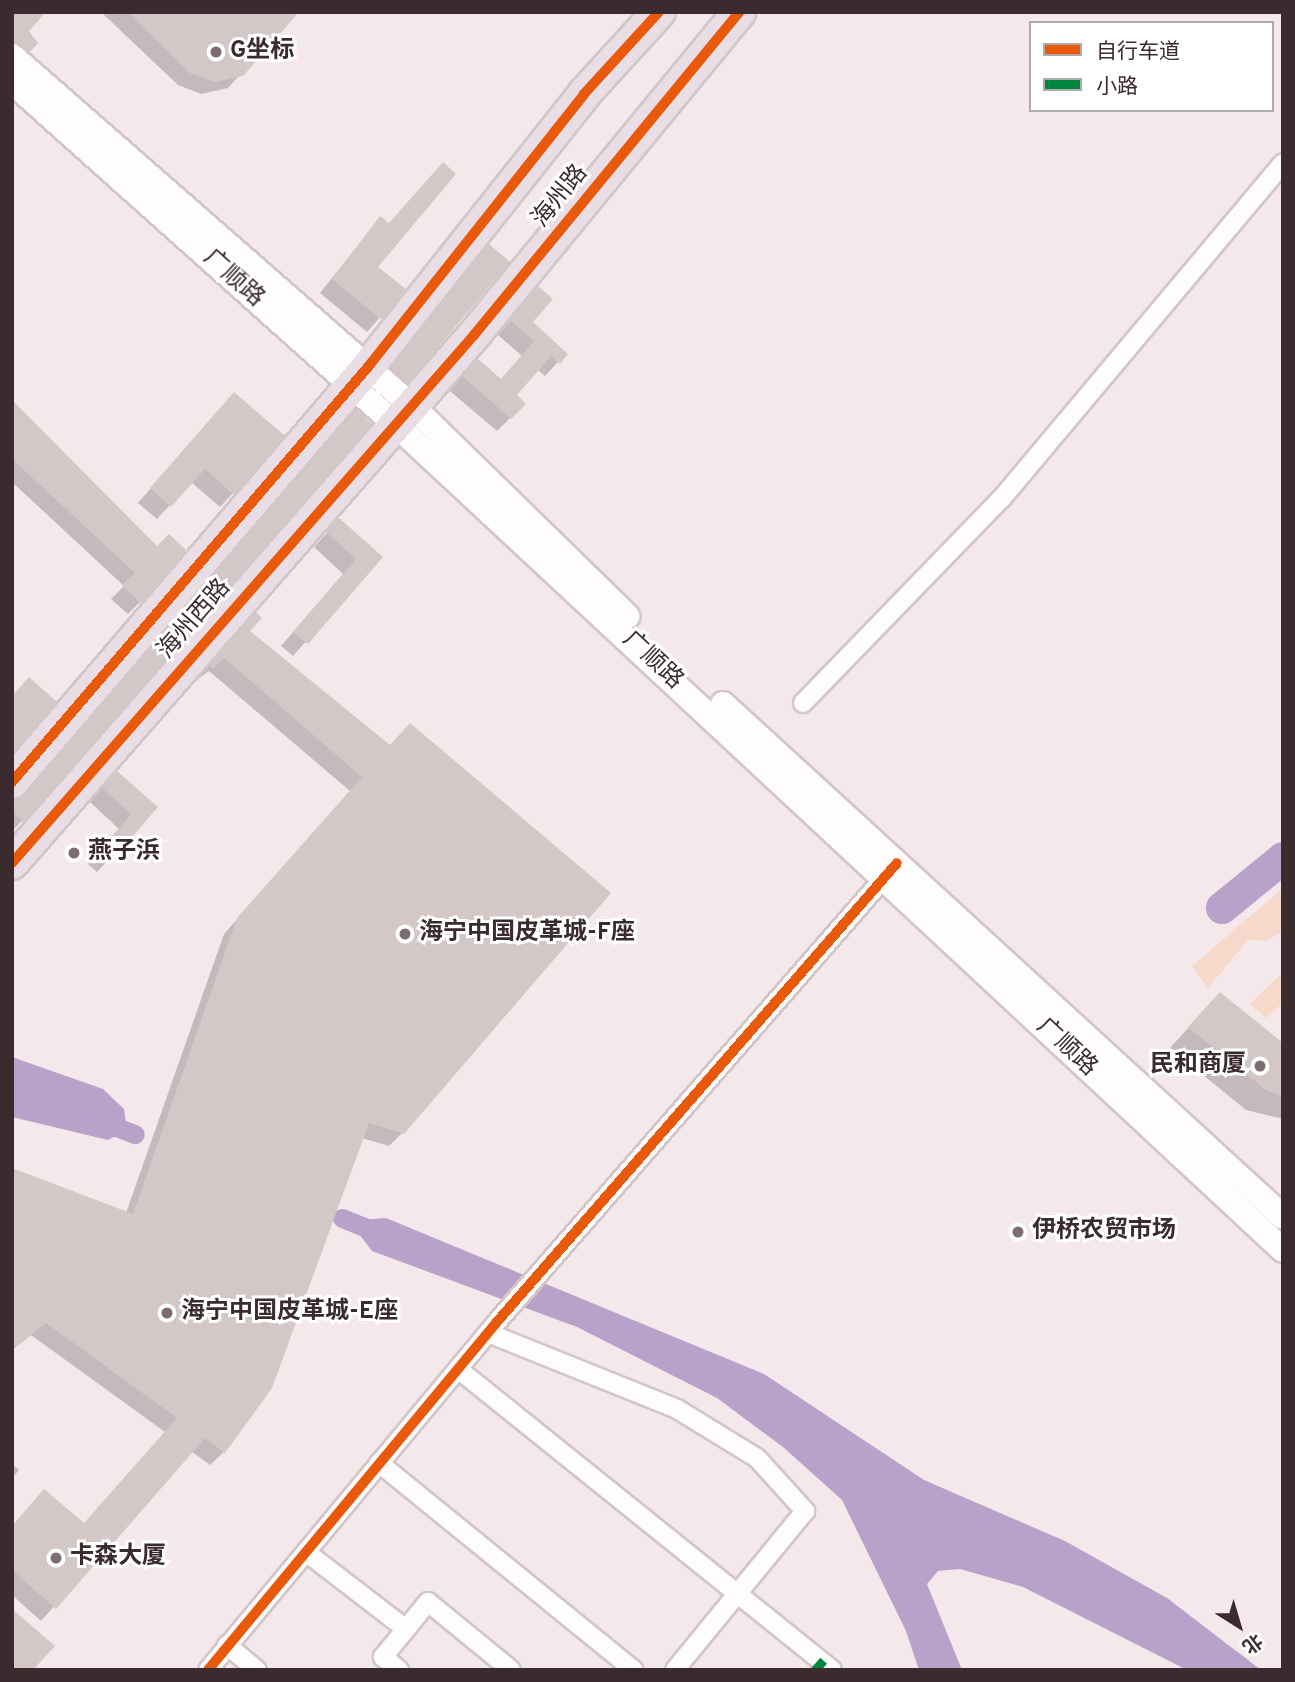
<!DOCTYPE html>
<html>
<head>
<meta charset="utf-8">
<style>
  body { margin:0 }
  #map { position:relative; width:1295px; height:1682px; overflow:hidden; background:#f5e8eb; font-family:Overpass,"Noto Sans SC",sans-serif }
  div>[style] { position:absolute }
  [style*='--x'] { left:calc(var(--x)*1px); top:calc(var(--y)*1px); width:calc(var(--w)*1px); rotate:calc(var(--a)*1deg) }
  .green>* { inset:0; background:#f7d9cb }
  .water>* { inset:0; background:#baa1c9 }
  .shadow>* { inset:0; background:#0003 }
  .canal>* { height:19px; margin:-9.5px; padding:0 9.5px; transform-origin:9.5px; border-radius:9.5px; background:#baa1c9 }
  .river>* { height:32px; margin:-16px; padding:0 16px; transform-origin:16px; border-radius:16px; background:#baa1c9 }
  .building>* { inset:0; background:#d4c7c7 }
  .roads { filter:drop-shadow(2px 0 #d3c6c9) drop-shadow(-2px 0 #d3c6c9) drop-shadow(0 2px #d3c6c9) drop-shadow(0 -2px #d3c6c9) }
  .street>* { height:18px; margin:-9px; padding:0 9px; transform-origin:9px; border-radius:9px; background:#fefcfc }
  .secondary>* { height:24px; margin:-12px; padding:0 12px; transform-origin:12px; border-radius:12px; background:#fefcfc }
  .highway>* { height:32px; margin:-16px; padding:0 16px; transform-origin:16px; border-radius:16px; background:#e9dee5 }
  .quiet>* { height:9px; margin-top:-4.5px; transform-origin:0; background:repeating-linear-gradient(90deg,#00873e 0 18px,transparent 0 27px) }
  .cycleway>* { height:10px; margin:-5px; padding:0 5px; transform-origin:5px; border-radius:5px; background:#e8590c }
  .dots>* { width:19px; height:19px; translate:-50% -50%; box-sizing:border-box; border:4px solid #fff; border-radius:50% }
  span { translate:-50% -50%; white-space:nowrap; text-align:center; line-height:1.15; -webkit-text-stroke:6px #fff; paint-order:stroke }
  .poi-label { font-size:24px; color:#3b2b2f; font-weight:700 }
  .left { translate:0 -50%; text-align:left }
  .right { translate:-100% -50%; text-align:right }
  .street-label { font-size:24px; color:#3b2b2f }
  .frame { position:absolute; inset:0; border:14px solid #3b2b2f; pointer-events:none }
  .legend { position:absolute; left:1029px; top:21px; width:245px; height:91px; box-sizing:border-box; background:#fff; border:2px solid #b1aaac; margin:0; padding:9px 12px; list-style:none; font-size:21px; color:#3b2b2f }
  .legend li { display:flex; align-items:center; gap:14px; height:35px }
  .legend b { width:35px; border:2px solid #b1aaac }
  .north { position:absolute; left:1204px; top:1591px; width:70px; height:70px; -webkit-text-stroke:5px #fff; paint-order:stroke; rotate:143deg; font-size:19px; font-weight:700; line-height:28px; text-align:center; color:#3b2b2f }
  .north::after { content:''; display:block; margin:auto; width:24px; height:32px; background:#3b2b2f; clip-path:polygon(50% 0,100% 100%,50% 72%,0 100%) }
</style>
</head>
<body>
<div id="map">
  <div class="green">
    <div style="clip-path:polygon(1283px 888px,1283px 932px,1265px 941px,1248px 940px,1208px 988px,1192px 966px)"></div>
    <div style="clip-path:polygon(1283px 972px,1283px 1003px,1266px 1018px,1250px 1004px)"></div>
  </div>
  <div class="water">
    <div style="clip-path:polygon(12px 1057px,103px 1089px,124px 1109px,127px 1130px,108px 1140px,12px 1117px)"></div>
    <div style="clip-path:polygon(386px 1218px,764px 1374px,924px 1480px,1065px 1541px,1167px 1598px,1261px 1670px,1187px 1670px,1023px 1587px,960px 1569px,938px 1571px,927px 1584px,962px 1670px,919px 1670px,906px 1631px,842px 1500px,783px 1447px,717px 1398px,577px 1327px,372px 1251px,349px 1221px)"></div>
  </div>
  <div class="shadow">
    <div style="clip-path:polygon(12px 12px,35px 43px,16px 63px,12px 60px)"></div>
    <div style="clip-path:polygon(101px 12px,298px 12px,228px 88px,201px 94px,178px 85px)"></div>
    <div style="clip-path:polygon(380px 218px,388px 225px,375px 267px,404px 290px,367px 332px,320px 293px)"></div>
    <div style="clip-path:polygon(489px 246px,407px 381px,393px 395px,379px 382px)"></div>
    <div style="clip-path:polygon(538px 289px,530px 322px,558px 362px,545px 376px,537px 369px,514px 395px,524px 404px,497px 431px,450px 391px,464px 374px,500px 380px,522px 356px,498px 335px)"></div>
    <div style="clip-path:polygon(12px 403px,157px 548px,140px 602px,128px 614px,111px 599px,124px 586px,12px 482px)"></div>
    <div style="clip-path:polygon(221px 408px,233px 493px,220px 507px,191px 482px,157px 519px,138px 503px)"></div>
    <div style="clip-path:polygon(370px 424px,22px 821px,12px 831px,12px 800px,22px 798px)"></div>
    <div style="clip-path:polygon(339px 520px,381px 557px,293px 656px,281px 646px,343px 574px,314px 547px)"></div>
    <div style="clip-path:polygon(242px 628px,389px 747px,403px 1132px,389px 1146px,362px 1138px,224px 1452px,210px 1465px,191px 1451px,41px 1621px,12px 1595px,12px 1526px,83px 1525px,165px 1432px,31px 1335px,12px 1350px,12px 1176px,126px 1213px,224px 934px,350px 791px,209px 671px,197px 680px)"></div>
    <div style="clip-path:polygon(103px 787px,156px 808px,97px 872px,88px 864px,119px 829px,90px 802px)"></div>
    <div style="clip-path:polygon(1200px 1015px,1283px 1045px,1283px 1119px,1246px 1110px,1170px 1048px)"></div>
    <div style="clip-path:polygon(12px 1464px,19px 1470px,12px 1478px)"></div>
  </div>
  <div class="canal">
    <div style="--x:103;--y:1122;--w:34;--a:21"></div>
    <div style="--x:342;--y:1218;--w:35;--a:22"></div>
  </div>
  <div class="river">
    <div style="--x:1222;--y:908;--w:79;--a:-39.3"></div>
  </div>
  <div class="building">
    <div style="clip-path:polygon(12px 12px,46px 12px,29px 31px,38px 43px,30px 52px,12px 41px)"></div>
    <div style="clip-path:polygon(128px 12px,299px 12px,243px 76px,214px 82px,190px 73px)"></div>
    <div style="clip-path:polygon(443px 162px,456px 174px,378px 267px,406px 289px,382px 320px,332px 279px,380px 216px,389px 223px)"></div>
    <div style="clip-path:polygon(489px 244px,510px 262px,408px 383px,391px 368px)"></div>
    <div style="clip-path:polygon(538px 286px,553px 299px,533px 322px,568px 354px,560px 364px,551px 356px,517px 395px,526px 404px,511px 419px,462px 376px,478px 359px,501px 379px,534px 341px,510px 320px)"></div>
    <div style="clip-path:polygon(234px 392px,285px 436px,234px 495px,205px 469px,171px 507px,150px 488px)"></div>
    <div style="clip-path:polygon(12px 400px,157px 546px,169px 534px,186px 550px,141px 603px,122px 585px,135px 573px,12px 459px)"></div>
    <div style="clip-path:polygon(356px 409px,372px 424px,24px 822px,12px 812px,12px 800px,26px 794px)"></div>
    <div style="clip-path:polygon(339px 518px,383px 557px,308px 644px,293px 632px,356px 559px,326px 532px)"></div>
    <div style="clip-path:polygon(256px 612px,262px 618px,250px 631px,390px 745px,410px 723px,611px 893px,404px 1134px,369px 1123px,272px 1388px,225px 1453px,205px 1438px,56px 1609px,12px 1570px,12px 1526px,44px 1489px,84px 1523px,177px 1418px,46px 1323px,12px 1349px,12px 1168px,133px 1214px,237px 918px,362px 777px,224px 658px,213px 669px,209px 665px)"></div>
    <div style="clip-path:polygon(29px 677px,57px 702px,12px 753px,12px 696px)"></div>
    <div style="clip-path:polygon(117px 771px,158px 807px,112px 860px,100px 850px,131px 814px,102px 788px)"></div>
    <div style="clip-path:polygon(1220px 992px,1283px 1043px,1283px 1097px,1266px 1090px,1188px 1027px)"></div>
    <div style="clip-path:polygon(12px 1609px,55px 1646px,33px 1670px,12px 1670px)"></div>
  </div>
  <div class="roads">
    <div class="street">
      <div style="--x:803;--y:703;--w:286;--a:-45.9"></div>
      <div style="--x:1002;--y:498;--w:437;--a:-50"></div>
      <div style="--x:488;--y:1333;--w:204;--a:21.9"></div>
      <div style="--x:677;--y:1409;--w:94;--a:31.5"></div>
      <div style="--x:757;--y:1458;--w:72;--a:47.8"></div>
      <div style="--x:805;--y:1511;--w:205;--a:129.3"></div>
      <div style="--x:458;--y:1369;--w:480;--a:38.8"></div>
      <div style="--x:379;--y:1463;--w:328;--a:39.1"></div>
      <div style="--x:306;--y:1552;--w:126;--a:37.6"></div>
      <div style="--x:227;--y:1645;--w:39;--a:40"></div>
      <div style="--x:208;--y:1670;--w:451;--a:-50.3"></div>
      <div style="--x:496;--y:1323;--w:600;--a:-48.92"></div>
      <div style="--x:399;--y:1670;--w:21;--a:-141"></div>
      <div style="--x:383;--y:1657;--w:71;--a:-50.7"></div>
      <div style="--x:428;--y:1602;--w:107;--a:39.3"></div>
    </div>
    <div class="secondary">
      <div style="--x:12;--y:56;--w:532;--a:41.19"></div>
      <div style="--x:412;--y:406;--w:301;--a:44.3"></div>
      <div style="--x:12;--y:82;--w:515;--a:41.77"></div>
      <div style="--x:396;--y:425;--w:1211;--a:42.93"></div>
      <div style="--x:723;--y:704;--w:759;--a:42.49"></div>
    </div>
    <div class="highway">
      <div style="--x:12;--y:782;--w:547;--a:-49.38"></div>
      <div style="--x:368;--y:367;--w:348;--a:-51.6"></div>
      <div style="--x:584;--y:94;--w:111;--a:-47.6"></div>
      <div style="--x:12;--y:863;--w:702;--a:-48.81"></div>
      <div style="--x:474;--y:335;--w:418;--a:-50.6"></div>
    </div>
  </div>
  <div class="quiet">
    <div style="--x:815;--y:1670;--w:13;--a:-48"></div>
  </div>
  <div class="cycleway">
    <div style="--x:12;--y:782;--w:547;--a:-49.38"></div>
    <div style="--x:368;--y:367;--w:348;--a:-51.6"></div>
    <div style="--x:584;--y:94;--w:111;--a:-47.6"></div>
    <div style="--x:12;--y:863;--w:702;--a:-48.81"></div>
    <div style="--x:474;--y:335;--w:418;--a:-50.6"></div>
    <div style="--x:208;--y:1670;--w:451;--a:-50.3"></div>
    <div style="--x:496;--y:1323;--w:610;--a:-48.92"></div>
  </div>
  <div class="dots">
    <div style="left:216px;top:52px;background:#7c6d71"></div>
    <div style="left:74px;top:853px;background:#7c6d71"></div>
    <div style="left:405px;top:934px;background:#7c6d71"></div>
    <div style="left:1260px;top:1066px;background:#7c6d71"></div>
    <div style="left:1018px;top:1232px;background:#7c6d71"></div>
    <div style="left:167px;top:1313px;background:#7c6d71"></div>
    <div style="left:56px;top:1558px;background:#7c6d71"></div>
  </div>
  <div class="poi-label">
    <span class="left" style="left:230px;top:52px">G坐标</span>
    <span class="left" style="left:88px;top:853px">燕子浜</span>
    <span class="left" style="left:419px;top:934px">海宁中国皮革城-F座</span>
    <span class="right" style="left:1246px;top:1066px">民和商厦</span>
    <span class="left" style="left:1032px;top:1232px">伊桥农贸市场</span>
    <span class="left" style="left:181px;top:1313px">海宁中国皮革城-E座</span>
    <span class="left" style="left:70px;top:1558px">卡森大厦</span>
  </div>
  <div class="street-label">
    <span style="left:561px;top:197px;rotate:-51deg">海州路</span>
    <span style="left:233px;top:279px;rotate:42deg">广顺路</span>
    <span style="left:195px;top:620px;rotate:-49deg">海州西路</span>
    <span style="left:652px;top:661px;rotate:43deg">广顺路</span>
    <span style="left:1066px;top:1048px;rotate:43deg">广顺路</span>
  </div>
  <div class="frame"></div>
  <ul class="legend">
  <li><b style="height:9px;background:#e8590c"></b>自行车道</li>
  <li><b style="height:9px;background:#00873e"></b>小路</li>
  </ul>
  <div class="north">北</div>
</div>
</body>
</html>
